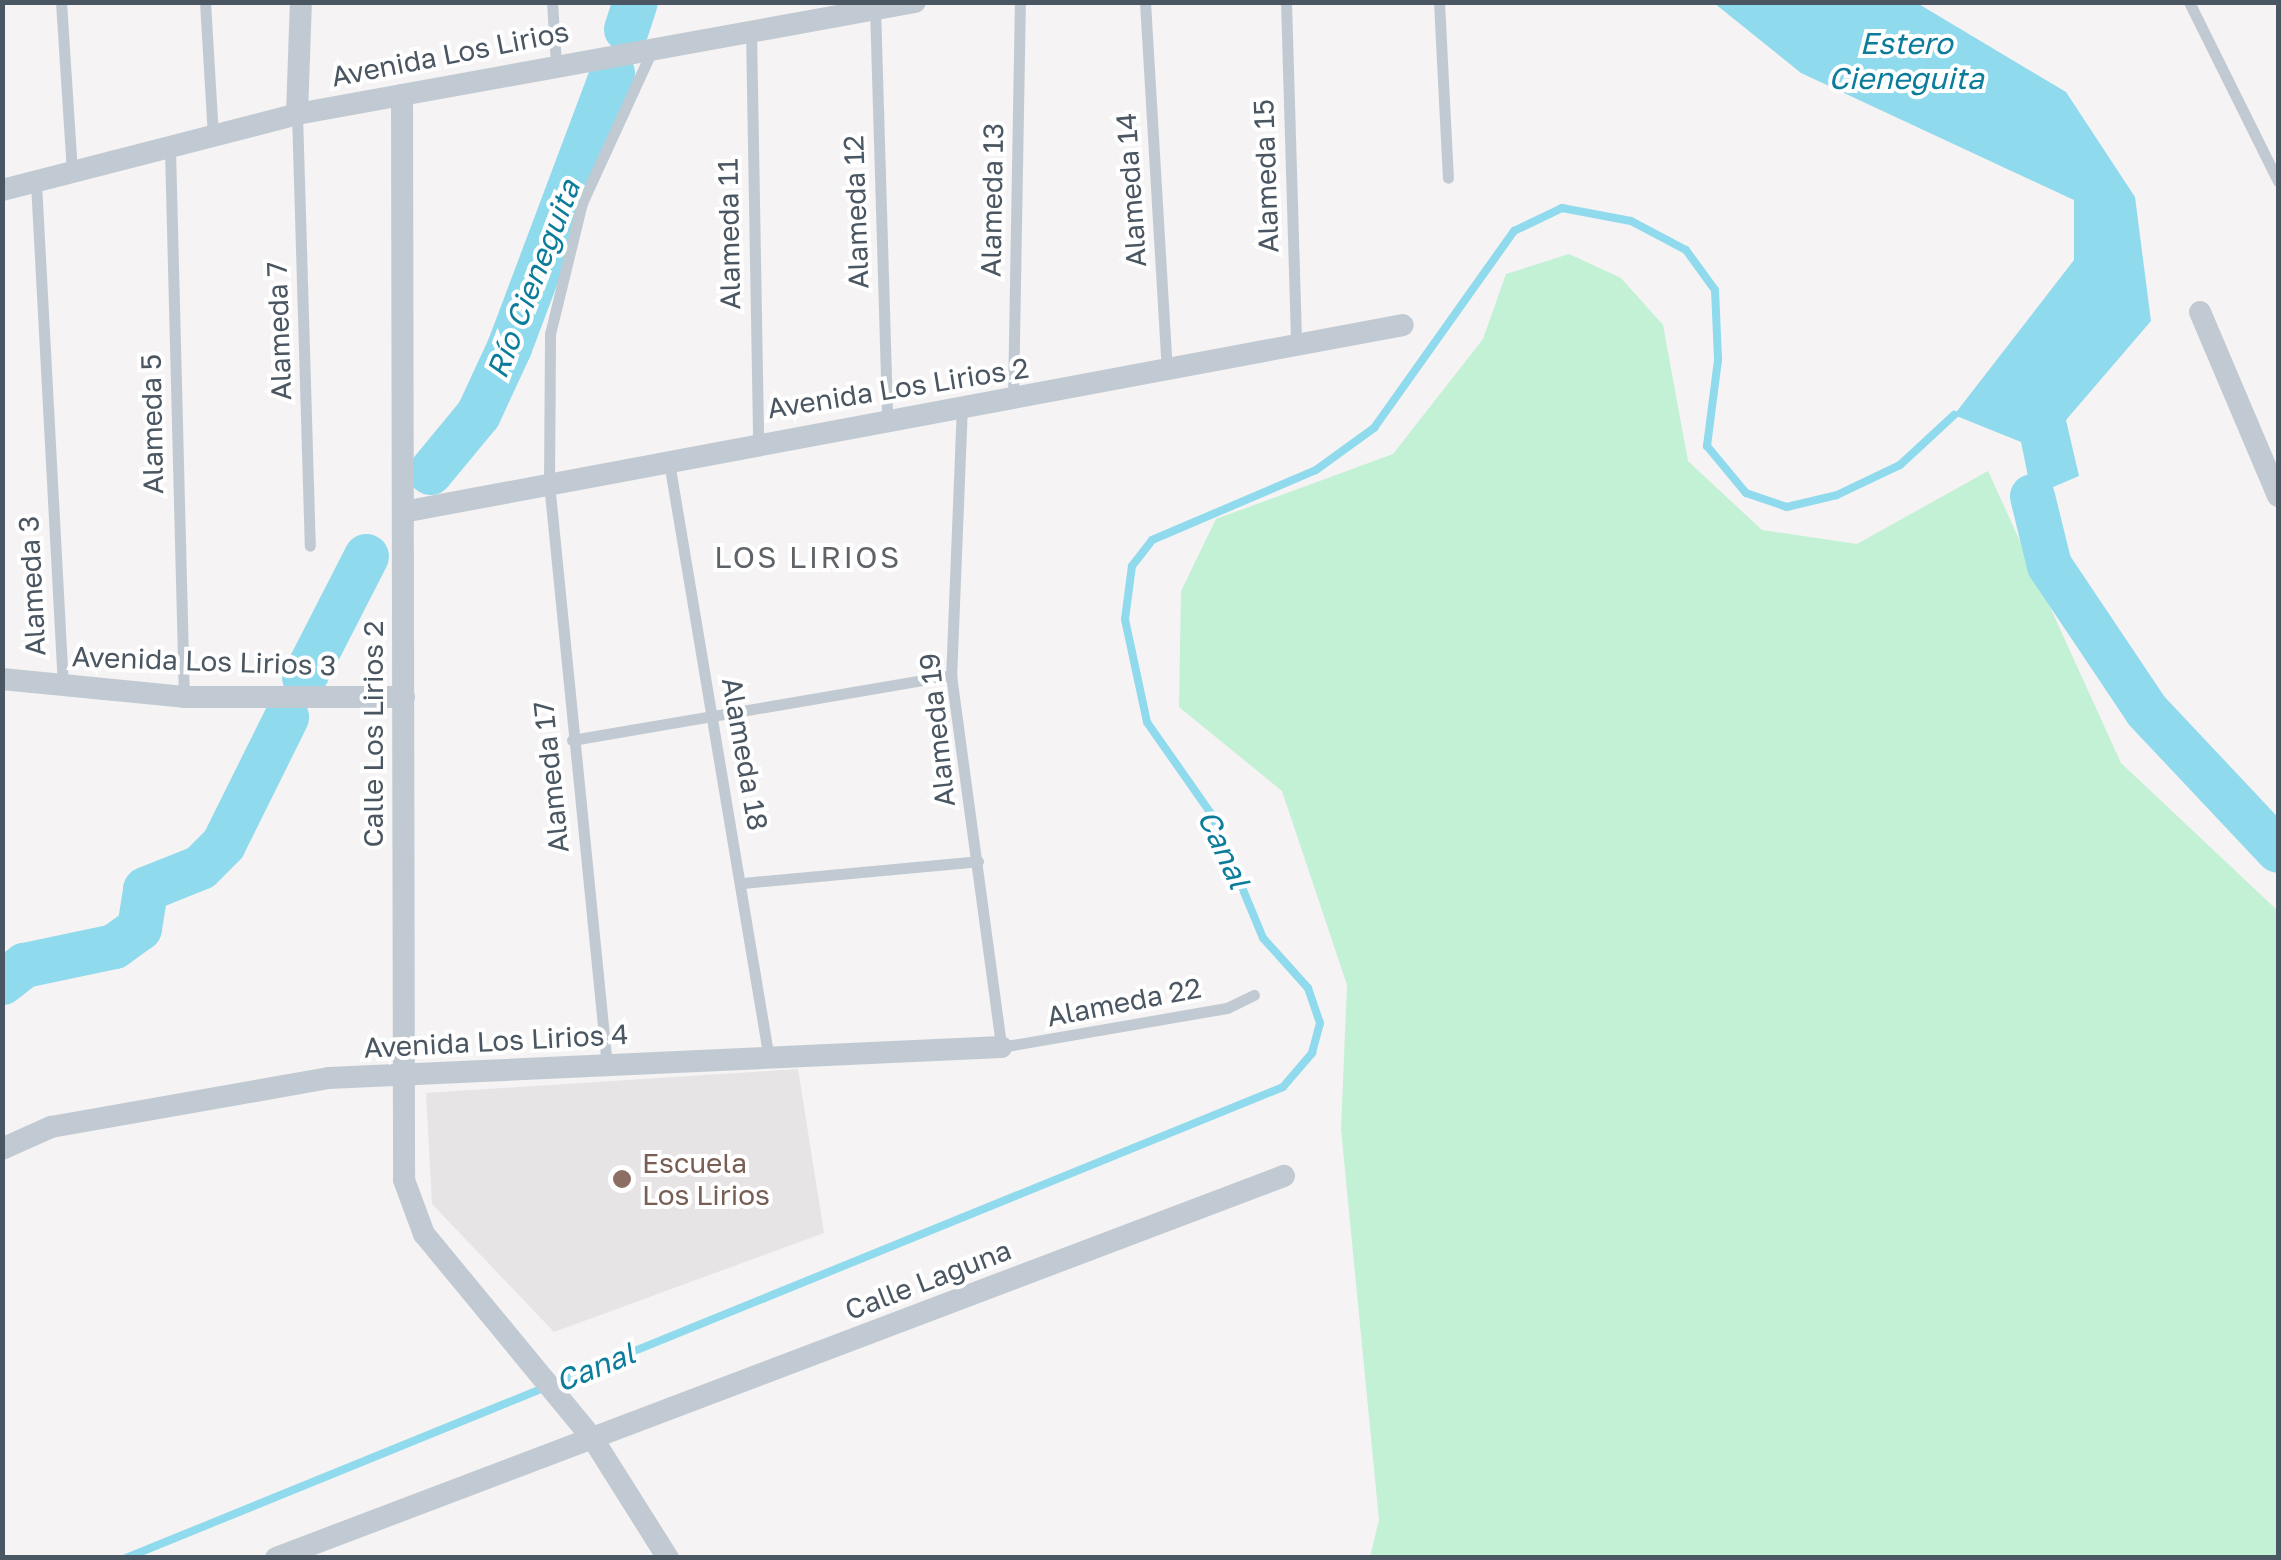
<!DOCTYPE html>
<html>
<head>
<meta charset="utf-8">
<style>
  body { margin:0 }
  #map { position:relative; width:2281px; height:1560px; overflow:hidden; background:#f5f3f3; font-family:"Golos Text",sans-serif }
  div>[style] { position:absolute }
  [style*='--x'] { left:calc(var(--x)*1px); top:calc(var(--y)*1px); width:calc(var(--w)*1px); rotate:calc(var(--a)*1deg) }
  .education>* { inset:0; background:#e6e4e5 }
  .green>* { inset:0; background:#c3f1d5 }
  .water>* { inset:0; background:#90daee }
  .stream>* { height:8px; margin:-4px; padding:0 4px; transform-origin:4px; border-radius:4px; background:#90daee }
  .river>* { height:45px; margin:-22.5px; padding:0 22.5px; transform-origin:22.5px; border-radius:22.5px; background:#90daee }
  .service>* { height:11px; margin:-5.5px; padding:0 5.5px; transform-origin:5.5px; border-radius:5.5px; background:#c1cad2 }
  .minor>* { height:22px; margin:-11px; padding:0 11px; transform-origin:11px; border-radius:11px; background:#c1cad2 }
  .dots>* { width:28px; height:28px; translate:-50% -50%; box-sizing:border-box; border:5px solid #fff; border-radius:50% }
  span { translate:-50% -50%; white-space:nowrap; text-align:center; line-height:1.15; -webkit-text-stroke:8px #fff; paint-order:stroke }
  .street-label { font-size:28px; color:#4a5661 }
  .education-label { font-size:28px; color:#785e54 }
  .left { translate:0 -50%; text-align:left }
  .water-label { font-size:30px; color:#0c7c9b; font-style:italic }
  .neighbourhood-label { font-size:30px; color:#5f6368; letter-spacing:2.5px }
  .frame { position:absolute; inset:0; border:5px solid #4a5661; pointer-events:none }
</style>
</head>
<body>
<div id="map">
  <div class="education">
    <div style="clip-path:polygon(798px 1069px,824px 1233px,554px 1332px,432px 1204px,426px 1093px)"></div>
  </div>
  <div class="green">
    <div style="clip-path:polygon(1569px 254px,1621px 278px,1663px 325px,1688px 461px,1762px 530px,1857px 544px,1988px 471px,2121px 763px,2278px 911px,2278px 1557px,1370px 1557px,1379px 1520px,1341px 1129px,1347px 985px,1282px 791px,1179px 707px,1181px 591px,1216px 519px,1393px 454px,1483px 339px,1506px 274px)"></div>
  </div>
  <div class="water">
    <div style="clip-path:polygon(1714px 3px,1917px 3px,2066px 92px,2135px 197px,2151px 321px,2066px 420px,2079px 476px,2032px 496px,2021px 442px,1954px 415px,2074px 260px,2074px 200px,1801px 73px)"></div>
  </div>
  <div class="stream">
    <div style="--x:126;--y:1558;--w:1249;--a:-22.15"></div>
    <div style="--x:1283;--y:1087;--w:45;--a:-49.5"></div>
    <div style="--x:1312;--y:1053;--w:31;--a:-75"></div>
    <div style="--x:1320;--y:1023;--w:37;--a:-109"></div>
    <div style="--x:1308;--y:988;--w:67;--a:-132"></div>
    <div style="--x:1263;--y:938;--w:133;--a:-112.5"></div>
    <div style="--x:1212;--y:815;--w:113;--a:-125"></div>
    <div style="--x:1147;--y:722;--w:105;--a:-102.1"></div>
    <div style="--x:1125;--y:619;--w:53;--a:-82.5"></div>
    <div style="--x:1132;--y:566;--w:33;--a:-52"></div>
    <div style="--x:1152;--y:540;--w:178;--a:-23.1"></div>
    <div style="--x:1316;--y:470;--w:72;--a:-35.9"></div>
    <div style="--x:1374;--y:428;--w:242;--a:-54.6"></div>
    <div style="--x:1514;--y:231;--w:53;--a:-25.6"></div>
    <div style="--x:1562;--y:208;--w:70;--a:10.7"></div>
    <div style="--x:1631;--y:221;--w:62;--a:27.8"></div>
    <div style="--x:1686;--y:250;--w:49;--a:54.1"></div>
    <div style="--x:1715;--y:290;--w:70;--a:87.5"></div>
    <div style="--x:1718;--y:360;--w:87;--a:97.3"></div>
    <div style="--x:1707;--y:446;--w:61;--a:50.3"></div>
    <div style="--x:1746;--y:493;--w:43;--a:18.9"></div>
    <div style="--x:1787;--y:507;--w:51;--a:-13.5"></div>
    <div style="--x:1837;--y:495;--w:70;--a:-25.5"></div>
    <div style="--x:1900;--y:465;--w:74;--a:-42.8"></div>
  </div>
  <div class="river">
    <div style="--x:626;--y:29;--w:28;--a:-72"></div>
    <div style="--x:430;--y:472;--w:75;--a:-50.4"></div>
    <div style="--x:478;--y:414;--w:74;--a:-65.2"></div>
    <div style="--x:509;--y:347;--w:293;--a:-69.4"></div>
    <div style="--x:2032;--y:496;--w:71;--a:76.2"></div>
    <div style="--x:2049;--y:565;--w:174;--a:56.2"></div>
    <div style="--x:2146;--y:710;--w:192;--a:46.7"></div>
    <div style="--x:304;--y:677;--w:136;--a:-62.9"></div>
    <div style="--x:2;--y:982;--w:28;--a:-38"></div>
    <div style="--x:24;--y:965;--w:92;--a:-11.9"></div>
    <div style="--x:114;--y:946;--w:31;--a:-36"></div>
    <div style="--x:139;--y:928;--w:39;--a:-81"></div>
    <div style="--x:145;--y:889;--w:59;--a:-21.8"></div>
    <div style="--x:200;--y:867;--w:33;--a:-45"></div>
    <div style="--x:223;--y:844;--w:142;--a:-63.6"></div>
  </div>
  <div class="service">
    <div style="--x:61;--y:2;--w:172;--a:86.3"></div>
    <div style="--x:205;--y:2;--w:136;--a:86.6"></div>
    <div style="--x:552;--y:2;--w:62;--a:86.3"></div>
    <div style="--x:1145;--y:2;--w:372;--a:86.6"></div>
    <div style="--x:1286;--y:2;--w:346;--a:88.3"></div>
    <div style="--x:1439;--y:2;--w:176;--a:87.1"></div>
    <div style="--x:2189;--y:2;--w:200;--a:63.6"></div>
    <div style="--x:875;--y:7;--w:407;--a:88.3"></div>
    <div style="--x:751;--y:30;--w:411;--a:89"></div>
    <div style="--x:297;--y:114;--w:432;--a:88.3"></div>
    <div style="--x:170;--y:149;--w:548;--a:88.54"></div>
    <div style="--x:36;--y:183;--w:504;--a:86.93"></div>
    <div style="--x:1013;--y:398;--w:396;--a:-89"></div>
    <div style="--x:962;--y:405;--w:270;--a:92.3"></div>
    <div style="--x:951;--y:675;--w:375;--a:82.3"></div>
    <div style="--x:1001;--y:1047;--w:229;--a:-9.8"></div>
    <div style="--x:1227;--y:1008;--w:30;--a:-26"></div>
    <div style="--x:669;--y:462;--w:605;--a:80.49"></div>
    <div style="--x:572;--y:740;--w:385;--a:-9.7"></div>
    <div style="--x:743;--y:883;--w:236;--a:-5.3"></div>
    <div style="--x:607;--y:1066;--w:586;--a:-95.68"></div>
    <div style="--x:549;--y:483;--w:149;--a:-89.6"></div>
    <div style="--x:550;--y:334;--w:135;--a:-76.3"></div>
    <div style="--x:582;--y:203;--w:170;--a:-65.4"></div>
  </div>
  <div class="minor">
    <div style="--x:402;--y:95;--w:1085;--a:89.89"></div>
    <div style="--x:404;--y:1180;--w:58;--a:69.7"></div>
    <div style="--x:424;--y:1234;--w:266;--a:50.5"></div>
    <div style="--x:593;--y:1439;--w:141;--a:57.8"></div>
    <div style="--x:297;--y:114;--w:112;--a:-88"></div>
    <div style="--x:2;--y:190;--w:305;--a:-14.4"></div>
    <div style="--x:297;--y:114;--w:628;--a:-10.27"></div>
    <div style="--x:2200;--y:312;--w:200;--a:67"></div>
    <div style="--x:403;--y:512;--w:1017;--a:-10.59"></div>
    <div style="--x:2;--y:679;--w:183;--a:5.6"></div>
    <div style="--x:184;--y:697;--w:220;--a:0"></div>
    <div style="--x:2;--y:1149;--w:54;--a:-24.2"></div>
    <div style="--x:51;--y:1127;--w:282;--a:-10"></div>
    <div style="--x:329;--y:1078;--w:673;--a:-2.64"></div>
    <div style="--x:276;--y:1558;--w:1078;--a:-20.76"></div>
  </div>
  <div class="dots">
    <div style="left:622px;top:1179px;background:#8d6e63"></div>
  </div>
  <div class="street-label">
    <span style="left:450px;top:54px;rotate:-11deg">Avenida Los Lirios</span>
    <span style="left:1266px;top:176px;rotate:-92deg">Alameda 15</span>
    <span style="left:1131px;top:190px;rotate:-94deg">Alameda 14</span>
    <span style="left:992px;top:200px;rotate:-89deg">Alameda 13</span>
    <span style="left:856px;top:212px;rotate:-92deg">Alameda 12</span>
    <span style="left:729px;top:234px;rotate:-91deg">Alameda 11</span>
    <span style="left:279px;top:331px;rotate:-92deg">Alameda 7</span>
    <span style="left:898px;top:388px;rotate:-9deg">Avenida Los Lirios 2</span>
    <span style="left:152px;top:424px;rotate:-91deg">Alameda 5</span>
    <span style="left:32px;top:586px;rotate:-93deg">Alameda 3</span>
    <span style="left:204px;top:661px;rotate:2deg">Avenida Los Lirios 3</span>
    <span style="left:937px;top:730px;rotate:-96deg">Alameda 19</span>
    <span style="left:373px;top:734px;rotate:-90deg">Calle Los Lirios 2</span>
    <span style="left:745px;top:754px;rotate:80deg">Alameda 18</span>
    <span style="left:551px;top:777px;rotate:-96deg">Alameda 17</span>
    <span style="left:1124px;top:1002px;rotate:-11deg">Alameda 22</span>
    <span style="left:496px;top:1041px;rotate:-3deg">Avenida Los Lirios 4</span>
    <span style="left:928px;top:1280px;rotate:-21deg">Calle Laguna</span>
  </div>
  <div class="education-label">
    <span class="left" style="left:642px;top:1179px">Escuela<br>Los Lirios</span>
  </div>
  <div class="water-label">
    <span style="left:1906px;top:60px">Estero<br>Cieneguita</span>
    <span style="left:533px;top:279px;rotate:-69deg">Río Cieneguita</span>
    <span style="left:1224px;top:849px;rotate:65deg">Canal</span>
    <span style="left:595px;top:1367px;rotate:-22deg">Canal</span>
  </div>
  <div class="neighbourhood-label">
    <span style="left:808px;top:557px">LOS LIRIOS</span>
  </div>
  <div class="frame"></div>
</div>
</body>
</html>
